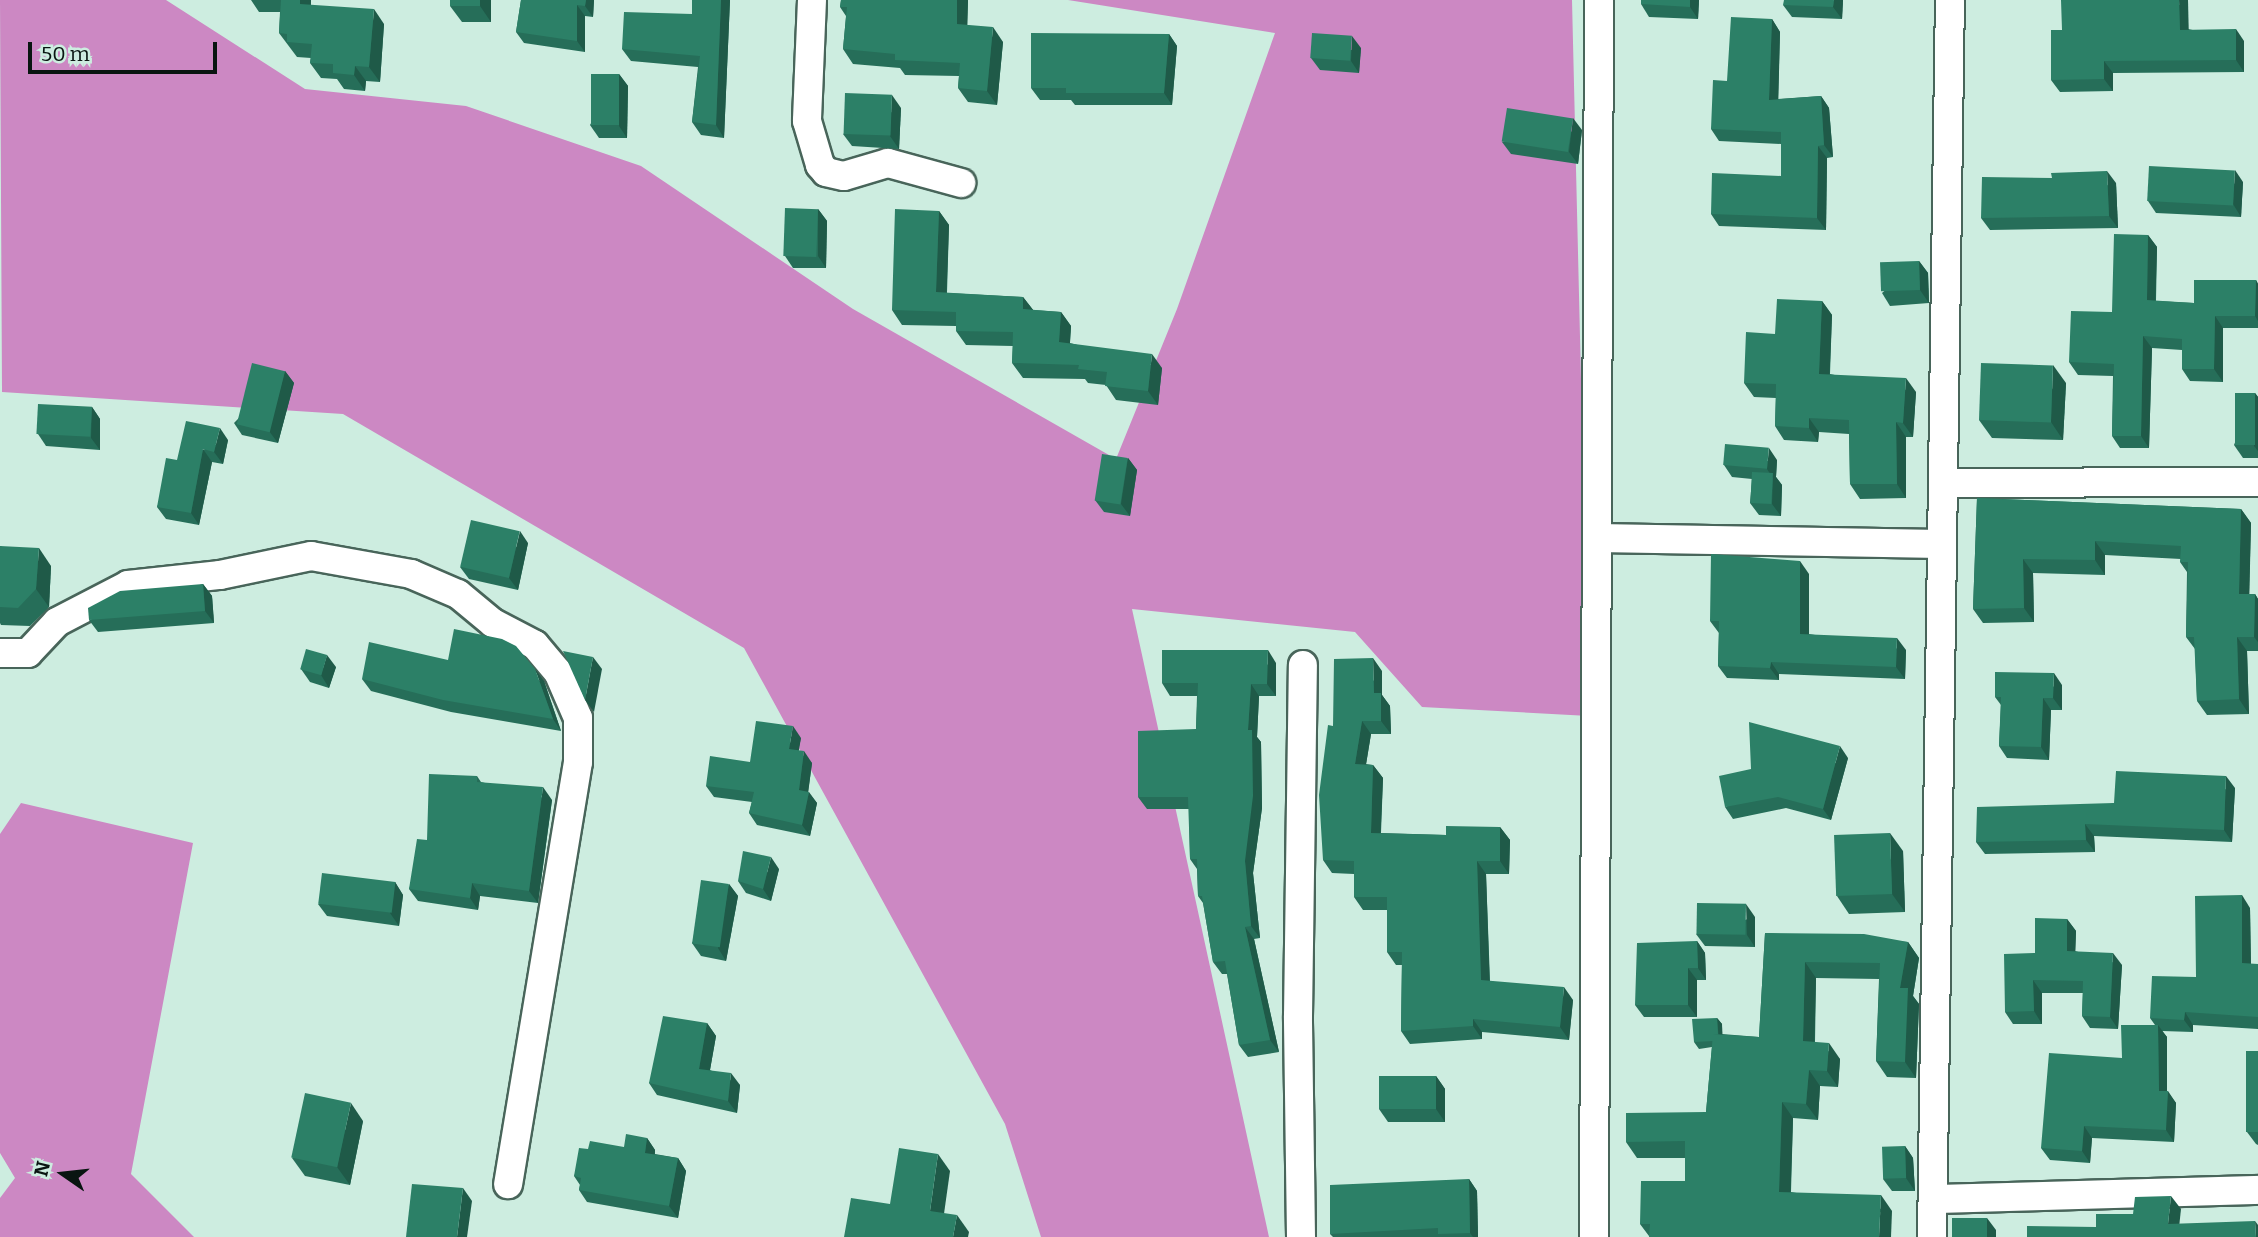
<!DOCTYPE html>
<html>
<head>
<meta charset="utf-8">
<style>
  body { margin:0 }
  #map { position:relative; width:2258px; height:1237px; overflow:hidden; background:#cdede0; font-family:Bitter,serif }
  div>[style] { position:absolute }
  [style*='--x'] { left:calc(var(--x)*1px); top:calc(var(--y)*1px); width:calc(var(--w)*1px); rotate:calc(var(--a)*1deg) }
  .forest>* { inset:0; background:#cc88c3 }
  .roads { filter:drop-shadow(2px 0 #48655a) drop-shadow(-2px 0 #48655a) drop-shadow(0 2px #48655a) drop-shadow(0 -2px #48655a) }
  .street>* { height:28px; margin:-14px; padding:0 14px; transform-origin:14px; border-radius:14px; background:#fff }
  .wall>* { inset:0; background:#266e59 }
  .shaded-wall>* { inset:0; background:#1f5a48 }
  .building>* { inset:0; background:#2c8067; transform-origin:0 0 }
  span { translate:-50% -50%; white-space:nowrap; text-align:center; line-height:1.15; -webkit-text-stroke:5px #cdede0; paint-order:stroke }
  .north { position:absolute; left:28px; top:1139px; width:70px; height:70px; -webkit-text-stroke:5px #cdede0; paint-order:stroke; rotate:284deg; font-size:19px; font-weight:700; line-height:28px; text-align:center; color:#091511 }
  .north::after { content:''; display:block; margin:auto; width:24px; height:32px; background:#091511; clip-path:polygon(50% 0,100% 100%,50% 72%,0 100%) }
  .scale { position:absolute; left:28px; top:42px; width:189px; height:32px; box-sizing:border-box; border:4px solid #091511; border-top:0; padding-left:9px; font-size:21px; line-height:24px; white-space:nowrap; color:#091511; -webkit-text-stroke:5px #cdede0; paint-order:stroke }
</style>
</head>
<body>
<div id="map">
  <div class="forest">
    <div style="clip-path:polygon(0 0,166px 0,305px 89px,466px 106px,641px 166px,853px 309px,1116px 459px,1177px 309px,1275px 33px,1068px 0,1572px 0,1589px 716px,1422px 707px,1355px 632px,1132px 609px,1269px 1237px,1041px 1237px,1005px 1124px,744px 648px,343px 414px,2px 392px)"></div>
    <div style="clip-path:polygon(21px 803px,193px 843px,131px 1174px,194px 1237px,0 1237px,0 1198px,15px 1178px,0 1153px,0 834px)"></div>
  </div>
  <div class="roads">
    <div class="street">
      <div style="--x:812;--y:0;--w:121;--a:92.4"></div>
      <div style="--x:807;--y:121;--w:46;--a:73.5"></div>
      <div style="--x:820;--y:165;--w:9;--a:49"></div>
      <div style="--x:826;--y:172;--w:18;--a:13"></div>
      <div style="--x:844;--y:176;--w:46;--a:-16.5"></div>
      <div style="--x:888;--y:163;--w:76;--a:15.3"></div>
      <div style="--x:1943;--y:483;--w:315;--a:-0.2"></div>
      <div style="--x:1598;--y:538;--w:343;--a:1"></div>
      <div style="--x:0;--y:653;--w:28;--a:0"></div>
      <div style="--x:28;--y:653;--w:42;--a:-46.9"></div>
      <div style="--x:57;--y:622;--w:80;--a:-27.5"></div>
      <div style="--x:128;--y:585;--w:93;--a:-6.2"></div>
      <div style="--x:220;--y:575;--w:93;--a:-11.8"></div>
      <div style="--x:311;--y:556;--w:102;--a:10.2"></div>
      <div style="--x:411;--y:574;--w:51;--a:23.1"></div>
      <div style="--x:458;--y:594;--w:45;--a:39.6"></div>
      <div style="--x:493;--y:623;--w:47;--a:27.6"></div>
      <div style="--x:535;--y:645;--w:35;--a:50"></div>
      <div style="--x:558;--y:672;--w:50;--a:66.5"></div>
      <div style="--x:578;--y:718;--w:44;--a:90"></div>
      <div style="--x:578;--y:762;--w:428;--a:99.4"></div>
      <div style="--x:1934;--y:1199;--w:324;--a:-1.6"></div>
      <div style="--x:1301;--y:1237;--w:221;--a:-90.8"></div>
      <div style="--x:1298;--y:1016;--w:351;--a:-89.2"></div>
      <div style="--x:1594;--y:1237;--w:1237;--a:-89.77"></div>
      <div style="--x:1932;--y:1237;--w:1237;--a:-89.17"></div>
    </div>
  </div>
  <div class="wall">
    <div style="clip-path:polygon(251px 0,311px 0,311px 5px,384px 24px,380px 82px,366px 81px,365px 91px,344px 89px,337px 79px,321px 78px,310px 63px,311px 58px,297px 57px,279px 33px,280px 12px,259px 12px)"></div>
    <div style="clip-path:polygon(450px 0,491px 0,491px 22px,462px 22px,450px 6px)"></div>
    <div style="clip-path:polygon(521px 0,594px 0,593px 17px,585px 16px,585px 52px,524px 43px,516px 32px)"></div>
    <div style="clip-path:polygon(692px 0,730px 0,724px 138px,701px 135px,692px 122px,698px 67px,631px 61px,622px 49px,692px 14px)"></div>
    <div style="clip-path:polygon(841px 0,968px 0,967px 25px,1003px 42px,997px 105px,968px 102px,958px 88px,959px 76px,905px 75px,900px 68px,853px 64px,843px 49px,846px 16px,840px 7px)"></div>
    <div style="clip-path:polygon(1641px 0,1699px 0,1698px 19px,1649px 17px,1641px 4px)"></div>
    <div style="clip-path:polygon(1843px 0,1842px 19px,1792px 17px,1783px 5px)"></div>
    <div style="clip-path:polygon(2188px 0,2188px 29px,2244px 41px,2244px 72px,2113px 73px,2113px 91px,2060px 92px,2051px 80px)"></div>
    <div style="clip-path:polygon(1772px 19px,1780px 32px,1778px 99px,1821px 96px,1829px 108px,1833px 157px,1827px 158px,1826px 230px,1719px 226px,1711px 214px,1781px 176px,1781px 144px,1719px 141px,1711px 129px,1727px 81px)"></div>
    <div style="clip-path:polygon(1169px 34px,1177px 46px,1172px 105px,1075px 105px,1071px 100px,1040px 100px,1031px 88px)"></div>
    <div style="clip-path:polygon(1361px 48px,1359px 73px,1320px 70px,1311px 58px)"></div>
    <div style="clip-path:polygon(619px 74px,628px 86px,627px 138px,599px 138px,590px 125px)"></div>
    <div style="clip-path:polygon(901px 108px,899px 149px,852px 146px,843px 134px)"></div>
    <div style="clip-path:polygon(1582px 130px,1578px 164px,1511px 154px,1502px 142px)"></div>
    <div style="clip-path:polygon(2243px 182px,2241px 217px,2156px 213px,2148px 201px)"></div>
    <div style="clip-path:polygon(2116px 183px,2118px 228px,1990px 230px,1981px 218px)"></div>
    <div style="clip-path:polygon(818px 209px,827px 221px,826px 268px,793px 268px,785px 256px)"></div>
    <div style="clip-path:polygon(939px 211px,949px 225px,947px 293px,1023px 297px,1033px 310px,1061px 312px,1071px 326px,1070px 343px,1162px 368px,1158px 405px,1116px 400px,1106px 385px,1088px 383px,1085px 379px,1023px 378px,1012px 363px,1013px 346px,966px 345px,956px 331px,956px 326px,902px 325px,892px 310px)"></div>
    <div style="clip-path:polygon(2148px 235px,2157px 247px,2156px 301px,2194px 303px,2256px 280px,2258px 284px,2258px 328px,2223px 328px,2223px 382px,2190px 381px,2182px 369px,2182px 350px,2152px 348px,2149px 448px,2120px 448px,2112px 436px,2113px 376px,2078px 375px,2069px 362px,2112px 312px)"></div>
    <div style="clip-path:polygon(1919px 261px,1928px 273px,1929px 303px,1890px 306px,1882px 293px)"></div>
    <div style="clip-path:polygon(1822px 301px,1832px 315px,1830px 374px,1916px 392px,1913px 437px,1906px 437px,1906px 498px,1860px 499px,1850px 484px,1849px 434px,1819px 432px,1818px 442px,1784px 440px,1775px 426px,1776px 398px,1754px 397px,1744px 383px,1775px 334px)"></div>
    <div style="clip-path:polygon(285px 371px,294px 383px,278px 443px,242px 435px,234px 423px)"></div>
    <div style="clip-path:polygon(2066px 383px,2063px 440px,1992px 438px,1979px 420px)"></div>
    <div style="clip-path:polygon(2255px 393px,2258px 397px,2258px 458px,2243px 458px,2234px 445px)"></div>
    <div style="clip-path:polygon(92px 407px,100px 419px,100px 450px,46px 446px,38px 434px)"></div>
    <div style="clip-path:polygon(228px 440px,223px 464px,212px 462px,199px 525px,166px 519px,157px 507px,177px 460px)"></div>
    <div style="clip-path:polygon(1128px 458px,1137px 470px,1130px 516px,1104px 512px,1095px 500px)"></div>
    <div style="clip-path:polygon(1777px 460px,1776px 477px,1782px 485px,1781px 516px,1759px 515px,1750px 503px,1752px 479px,1732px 477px,1724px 465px)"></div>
    <div style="clip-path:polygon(1977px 498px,2241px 509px,2251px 523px,2249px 594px,2255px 594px,2258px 599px,2258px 651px,2247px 651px,2249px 714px,2207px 715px,2197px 701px,2195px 649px,2186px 637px,2187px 572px,2180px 562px,2181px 559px,2105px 555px,2105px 575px,2033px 573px,2034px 622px,1983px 623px,1973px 609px)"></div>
    <div style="clip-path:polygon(528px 543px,518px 590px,469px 579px,460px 567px)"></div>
    <div style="clip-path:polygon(0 546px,51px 566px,49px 607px,30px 626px,1px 625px,0 623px)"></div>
    <div style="clip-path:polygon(1809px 574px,1809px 634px,1906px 650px,1905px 679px,1779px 674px,1779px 680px,1727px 678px,1718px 666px,1719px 633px,1710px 621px)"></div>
    <div style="clip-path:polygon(203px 584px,212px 596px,214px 623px,98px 632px,89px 620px)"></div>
    <div style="clip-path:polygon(1276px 663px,1276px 696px,1259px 696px,1257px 737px,1261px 742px,1262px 808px,1253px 873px,1260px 938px,1254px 939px,1279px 1052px,1248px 1057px,1239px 1045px,1227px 974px,1222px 974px,1213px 962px,1203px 903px,1198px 896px,1197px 869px,1190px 859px,1189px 809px,1147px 809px,1138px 797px,1196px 729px,1197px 696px,1170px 696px,1162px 683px)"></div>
    <div style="clip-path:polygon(336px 667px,329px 688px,310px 682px,301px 669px)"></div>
    <div style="clip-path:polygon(1382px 671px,1382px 695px,1390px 706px,1391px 734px,1371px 734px,1366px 764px,1373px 765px,1383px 778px,1381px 833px,1446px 835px,1500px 827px,1510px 840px,1509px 874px,1486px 874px,1490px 981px,1573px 1000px,1569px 1040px,1482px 1032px,1482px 1039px,1410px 1044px,1401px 1031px,1402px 965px,1396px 965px,1387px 952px,1387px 910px,1363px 910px,1354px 897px,1354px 874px,1332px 873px,1323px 860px,1333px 726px)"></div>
    <div style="clip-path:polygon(362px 679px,544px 681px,561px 731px,451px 712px,371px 691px)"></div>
    <div style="clip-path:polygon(2062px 685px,2062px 710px,2051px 710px,2049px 760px,2007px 758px,1999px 746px,2001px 705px,1995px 697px)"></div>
    <div style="clip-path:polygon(801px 738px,798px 751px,812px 763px,808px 792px,817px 803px,810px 836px,757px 825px,749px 813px,752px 802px,714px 797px,706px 786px,750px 762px)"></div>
    <div style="clip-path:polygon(1848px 758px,1831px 820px,1786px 808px,1733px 819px,1725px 807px)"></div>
    <div style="clip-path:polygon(477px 776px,481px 782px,552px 800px,538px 903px,480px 896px,478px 910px,418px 901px,409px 889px,427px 840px)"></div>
    <div style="clip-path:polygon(2235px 788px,2232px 842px,2094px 836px,2095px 852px,1985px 854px,1976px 842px,2114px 803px)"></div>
    <div style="clip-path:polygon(1903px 851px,1905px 912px,1849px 914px,1837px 896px)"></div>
    <div style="clip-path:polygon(779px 869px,771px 901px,746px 893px,738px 881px)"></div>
    <div style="clip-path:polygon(395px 882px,403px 895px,399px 926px,327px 916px,318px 904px)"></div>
    <div style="clip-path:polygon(729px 884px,738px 896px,726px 961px,701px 956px,692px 943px)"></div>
    <div style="clip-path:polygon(2250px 908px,2251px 964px,2258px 964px,2258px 1029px,2193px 1025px,2193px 1032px,2162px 1031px,2167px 1037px,2167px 1091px,2176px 1103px,2174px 1142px,2092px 1138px,2090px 1163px,2050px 1160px,2041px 1148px,2122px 1058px,2155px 1025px,2150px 1018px,2196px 977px)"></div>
    <div style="clip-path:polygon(1755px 917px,1755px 947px,1705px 946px,1696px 934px)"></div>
    <div style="clip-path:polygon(2067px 919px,2076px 931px,2075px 951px,2122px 965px,2118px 1029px,2090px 1028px,2082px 1016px,2083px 993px,2042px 993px,2042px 1024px,2013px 1024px,2005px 1012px,2035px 953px)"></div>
    <div style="clip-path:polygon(1765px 933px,1908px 942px,1919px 958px,1913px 996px,1919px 1004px,1916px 1078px,1887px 1077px,1876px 1061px,1879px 979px,1816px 978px,1815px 1042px,1840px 1059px,1838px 1087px,1820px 1086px,1818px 1120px,1793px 1118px,1791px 1192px,1892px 1211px,1649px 1236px,1640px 1224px,1685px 1181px,1685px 1158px,1637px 1158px,1626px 1142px,1706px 1112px,1712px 1047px,1699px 1049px,1694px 1042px,1717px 1018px,1722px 1024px,1722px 1034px,1759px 1037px)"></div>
    <div style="clip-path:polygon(1697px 941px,1705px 953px,1706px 980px,1697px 980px,1697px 1017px,1644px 1017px,1635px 1005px)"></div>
    <div style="clip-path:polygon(707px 1023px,716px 1036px,710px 1070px,740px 1085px,737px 1113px,657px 1095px,649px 1083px)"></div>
    <div style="clip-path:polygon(2258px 1051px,2258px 1145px,2256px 1144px,2247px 1132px)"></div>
    <div style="clip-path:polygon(1436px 1076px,1445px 1089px,1445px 1122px,1388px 1122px,1379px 1109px)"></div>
    <div style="clip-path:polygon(363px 1121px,350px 1185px,305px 1176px,292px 1158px)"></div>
    <div style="clip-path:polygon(647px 1138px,655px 1150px,655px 1154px,678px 1158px,686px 1171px,678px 1218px,587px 1202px,579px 1190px,580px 1185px,574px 1176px,588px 1149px,624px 1147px)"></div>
    <div style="clip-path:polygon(1905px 1146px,1913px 1158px,1915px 1191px,1892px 1191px,1883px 1179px)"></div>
    <div style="clip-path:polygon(1469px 1179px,1477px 1191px,1478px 1237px,1333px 1237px,1330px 1234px)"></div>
  </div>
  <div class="shaded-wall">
    <div style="clip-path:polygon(300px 0,311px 0,310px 19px,300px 4px)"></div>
    <div style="clip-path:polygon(480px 0,491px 0,491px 22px,480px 6px)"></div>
    <div style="clip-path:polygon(586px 0,594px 0,593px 17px,585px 6px)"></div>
    <div style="clip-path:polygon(721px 0,730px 0,724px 138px,716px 125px)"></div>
    <div style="clip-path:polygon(957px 0,968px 0,967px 39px,957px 24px)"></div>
    <div style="clip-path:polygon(1690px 0,1699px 0,1698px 19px,1690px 7px)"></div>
    <div style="clip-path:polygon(1834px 0,1843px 0,1842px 19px,1833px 7px)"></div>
    <div style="clip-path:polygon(2179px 0,2188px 0,2189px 42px,2180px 30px)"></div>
    <div style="clip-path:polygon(577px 5px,585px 16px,585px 52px,577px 41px)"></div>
    <div style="clip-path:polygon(374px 9px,384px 24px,380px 82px,369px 67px)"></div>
    <div style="clip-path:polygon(1772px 19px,1780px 32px,1778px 112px,1769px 100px)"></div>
    <div style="clip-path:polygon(993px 27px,1003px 42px,997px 105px,987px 91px)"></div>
    <div style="clip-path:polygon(2236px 29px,2244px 41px,2244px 72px,2236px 60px)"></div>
    <div style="clip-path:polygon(1169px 34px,1177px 46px,1172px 105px,1164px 93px)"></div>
    <div style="clip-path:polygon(1352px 36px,1361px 48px,1359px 73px,1351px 61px)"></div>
    <div style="clip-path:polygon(2104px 61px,2113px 73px,2113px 91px,2104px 79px)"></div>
    <div style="clip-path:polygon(355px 66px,366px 81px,365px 91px,354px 75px)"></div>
    <div style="clip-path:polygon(619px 74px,628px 86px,627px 138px,619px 126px)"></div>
    <div style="clip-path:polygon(892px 95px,901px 108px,899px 149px,890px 136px)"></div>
    <div style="clip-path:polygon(1821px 96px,1829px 108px,1833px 157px,1824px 145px)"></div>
    <div style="clip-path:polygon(1573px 118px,1582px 130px,1578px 164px,1569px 152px)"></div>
    <div style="clip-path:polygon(1818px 146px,1827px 158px,1826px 230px,1817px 218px)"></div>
    <div style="clip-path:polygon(2235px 170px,2243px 182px,2241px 217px,2233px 204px)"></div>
    <div style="clip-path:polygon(2107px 171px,2116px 183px,2118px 228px,2109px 216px)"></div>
    <div style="clip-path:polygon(818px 209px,827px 221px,826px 268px,818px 256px)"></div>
    <div style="clip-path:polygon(939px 211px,949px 225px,946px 306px,936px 292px)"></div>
    <div style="clip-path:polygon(2148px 235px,2157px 247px,2155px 313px,2147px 300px)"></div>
    <div style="clip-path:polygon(1919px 261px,1928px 273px,1929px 303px,1920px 290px)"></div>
    <div style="clip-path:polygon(2256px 280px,2258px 284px,2258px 321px,2255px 316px)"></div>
    <div style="clip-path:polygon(1023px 297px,1034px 311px,1023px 309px)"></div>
    <div style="clip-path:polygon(1822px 301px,1832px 315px,1829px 388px,1819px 374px)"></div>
    <div style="clip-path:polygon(1061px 312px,1071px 326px,1069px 356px,1059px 342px)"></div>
    <div style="clip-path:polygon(2215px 316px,2223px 328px,2223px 382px,2214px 369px)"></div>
    <div style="clip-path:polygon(2143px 336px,2152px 348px,2149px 448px,2141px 436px)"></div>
    <div style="clip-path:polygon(1152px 354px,1162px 368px,1158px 405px,1148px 391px)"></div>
    <div style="clip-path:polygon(2053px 365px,2066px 383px,2063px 440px,2051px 422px)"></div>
    <div style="clip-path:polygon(285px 371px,294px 383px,278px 443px,269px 431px)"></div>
    <div style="clip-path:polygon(1906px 378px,1916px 392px,1913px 437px,1903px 423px)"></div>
    <div style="clip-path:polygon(2255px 393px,2258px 397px,2258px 451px,2254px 446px)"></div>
    <div style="clip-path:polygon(92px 407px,100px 419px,100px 450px,91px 438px)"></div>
    <div style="clip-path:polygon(1809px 418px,1819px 432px,1818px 442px,1809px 428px)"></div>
    <div style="clip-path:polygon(1896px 422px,1906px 437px,1906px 498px,1897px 484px)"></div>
    <div style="clip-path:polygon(220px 428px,228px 440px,223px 464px,214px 452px)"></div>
    <div style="clip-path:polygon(1769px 448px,1777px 460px,1776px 477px,1782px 485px,1781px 516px,1772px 504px,1773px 478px,1767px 469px)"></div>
    <div style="clip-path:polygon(203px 449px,212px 462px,199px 525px,191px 513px)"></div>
    <div style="clip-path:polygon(1128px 458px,1137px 470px,1130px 516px,1121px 504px)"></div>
    <div style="clip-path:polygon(2241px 509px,2251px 523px,2249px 608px,2239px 594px)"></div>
    <div style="clip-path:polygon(520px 531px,528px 543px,518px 590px,509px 578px)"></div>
    <div style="clip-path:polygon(2095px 541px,2105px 555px,2105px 575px,2095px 560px)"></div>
    <div style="clip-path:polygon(39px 548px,51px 566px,49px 607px,36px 589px)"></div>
    <div style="clip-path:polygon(2023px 559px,2033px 573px,2034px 622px,2024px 608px)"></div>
    <div style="clip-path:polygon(1800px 561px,1809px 574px,1809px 646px,1800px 634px)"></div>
    <div style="clip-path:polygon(203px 584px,212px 596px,214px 623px,205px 611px)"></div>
    <div style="clip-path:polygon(2255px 594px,2258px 599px,2258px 642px,2254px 637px)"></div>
    <div style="clip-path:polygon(2237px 637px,2247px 651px,2249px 714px,2239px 699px)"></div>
    <div style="clip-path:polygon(1897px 638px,1906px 650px,1905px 679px,1896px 667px)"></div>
    <div style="clip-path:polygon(1268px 650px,1276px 663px,1276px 696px,1267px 684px)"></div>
    <div style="clip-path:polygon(327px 655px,336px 667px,329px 688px,321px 675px)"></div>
    <div style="clip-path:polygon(593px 657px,602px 669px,594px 712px,585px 700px)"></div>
    <div style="clip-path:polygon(1373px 658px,1382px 671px,1382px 695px,1390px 706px,1391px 734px,1381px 721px,1374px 693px)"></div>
    <div style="clip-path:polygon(1771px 662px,1779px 674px,1779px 680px,1770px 668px)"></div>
    <div style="clip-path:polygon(535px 669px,544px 681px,561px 731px,553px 719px)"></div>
    <div style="clip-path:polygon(2054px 673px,2062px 685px,2062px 710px,2053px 698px)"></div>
    <div style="clip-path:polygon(1251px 684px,1259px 696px,1257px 737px,1261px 742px,1262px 808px,1253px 873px,1260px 938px,1251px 926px,1245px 861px,1248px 730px)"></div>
    <div style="clip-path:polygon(2043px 698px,2051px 710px,2049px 760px,2041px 747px)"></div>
    <div style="clip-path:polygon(1362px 721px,1371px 734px,1364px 777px,1355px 764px)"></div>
    <div style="clip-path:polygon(793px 726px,801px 738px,797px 761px,789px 749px)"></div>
    <div style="clip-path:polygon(1840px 746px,1848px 758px,1831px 820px,1823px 809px)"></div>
    <div style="clip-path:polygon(804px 751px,812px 763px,807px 801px,799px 790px)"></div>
    <div style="clip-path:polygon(1373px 765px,1383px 778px,1380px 846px,1371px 833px)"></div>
    <div style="clip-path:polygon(2226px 776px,2235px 788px,2232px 842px,2224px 830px)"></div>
    <div style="clip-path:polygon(543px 787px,552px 800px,538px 903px,529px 891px)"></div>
    <div style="clip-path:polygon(809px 792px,817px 803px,810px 836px,802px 825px)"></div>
    <div style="clip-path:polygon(2085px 824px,2094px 836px,2095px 852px,2086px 840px)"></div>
    <div style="clip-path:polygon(1500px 827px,1510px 840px,1509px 874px,1500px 861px)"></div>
    <div style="clip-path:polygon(1890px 833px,1903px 851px,1905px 912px,1892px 894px)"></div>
    <div style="clip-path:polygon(771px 857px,779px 869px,771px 901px,763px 889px)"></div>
    <div style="clip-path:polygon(1477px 861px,1486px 874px,1490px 993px,1481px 980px)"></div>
    <div style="clip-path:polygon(395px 882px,403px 895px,399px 926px,390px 913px)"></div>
    <div style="clip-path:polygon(472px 883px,480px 896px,478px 910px,470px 898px)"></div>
    <div style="clip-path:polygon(729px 884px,738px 896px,726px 961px,718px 948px)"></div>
    <div style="clip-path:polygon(2242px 895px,2250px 908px,2251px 975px,2242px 963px)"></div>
    <div style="clip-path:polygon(1746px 904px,1755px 917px,1755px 947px,1747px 935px)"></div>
    <div style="clip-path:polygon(2067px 919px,2076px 931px,2075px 963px,2067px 951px)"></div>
    <div style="clip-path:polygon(1245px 927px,1254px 939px,1279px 1052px,1270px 1040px)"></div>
    <div style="clip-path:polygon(1697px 941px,1705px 953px,1706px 980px,1698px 968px)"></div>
    <div style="clip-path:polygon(1908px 942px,1919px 958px,1913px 996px,1919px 1004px,1916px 1078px,1905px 1062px,1900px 988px)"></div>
    <div style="clip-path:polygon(2113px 953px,2122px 965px,2118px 1029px,2110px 1017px)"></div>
    <div style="clip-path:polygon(1805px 962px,1816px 978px,1814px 1057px,1803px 1041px)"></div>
    <div style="clip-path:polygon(1688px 968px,1697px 980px,1697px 1017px,1688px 1005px)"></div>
    <div style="clip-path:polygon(2033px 980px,2042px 993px,2042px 1024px,2034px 1011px)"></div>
    <div style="clip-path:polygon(1564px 987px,1573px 1000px,1569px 1040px,1560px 1027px)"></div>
    <div style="clip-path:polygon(2185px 1012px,2193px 1025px,2193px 1032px,2184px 1020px)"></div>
    <div style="clip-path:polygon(1717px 1018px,1722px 1024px,1723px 1046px,1719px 1040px)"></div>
    <div style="clip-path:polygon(1473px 1019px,1482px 1032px,1482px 1039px,1473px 1026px)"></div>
    <div style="clip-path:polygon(707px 1023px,716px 1036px,708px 1081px,699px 1069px)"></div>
    <div style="clip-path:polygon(2158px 1025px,2167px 1037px,2167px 1102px,2168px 1091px,2176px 1103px,2174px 1142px,2166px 1130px,2159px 1091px)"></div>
    <div style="clip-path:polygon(1829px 1043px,1840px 1059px,1838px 1087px,1827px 1071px)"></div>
    <div style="clip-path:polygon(1809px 1070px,1820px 1086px,1818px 1120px,1806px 1104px)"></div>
    <div style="clip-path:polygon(731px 1073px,740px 1085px,737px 1113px,728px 1101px)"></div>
    <div style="clip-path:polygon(1436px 1076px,1445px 1089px,1445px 1122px,1436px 1109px)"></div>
    <div style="clip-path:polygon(1782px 1102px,1793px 1118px,1790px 1208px,1779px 1192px)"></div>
    <div style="clip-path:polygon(351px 1103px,363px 1121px,350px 1185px,337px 1167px)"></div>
    <div style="clip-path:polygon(2084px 1126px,2092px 1138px,2090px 1163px,2082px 1151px)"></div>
    <div style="clip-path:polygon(647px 1138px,655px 1150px,653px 1165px,645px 1153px)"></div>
    <div style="clip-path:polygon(1905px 1146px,1913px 1158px,1915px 1191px,1906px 1178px)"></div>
    <div style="clip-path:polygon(938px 1154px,950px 1171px,942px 1228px,930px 1211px)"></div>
    <div style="clip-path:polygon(678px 1158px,686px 1171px,678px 1218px,669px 1206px)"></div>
    <div style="clip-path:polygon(1469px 1179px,1477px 1191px,1478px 1237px,1473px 1237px,1470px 1233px)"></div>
    <div style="clip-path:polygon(463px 1188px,472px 1201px,467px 1237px,457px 1237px)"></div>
    <div style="clip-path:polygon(1881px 1195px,1892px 1211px,1891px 1237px,1879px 1237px)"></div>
    <div style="clip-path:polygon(2171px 1196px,2181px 1209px,2178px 1237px,2168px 1224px)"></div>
    <div style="clip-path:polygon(957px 1215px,969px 1232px,968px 1237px,953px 1237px)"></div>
    <div style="clip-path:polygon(1987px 1218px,1996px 1230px,1996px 1237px,1987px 1237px)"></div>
    <div style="clip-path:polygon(2255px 1221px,2258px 1225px,2258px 1237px,2256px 1237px)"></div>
  </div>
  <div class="building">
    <div style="clip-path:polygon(281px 0,300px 0,300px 4px,374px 9px,369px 67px,355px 66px,354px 75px,333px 73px,333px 64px,310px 63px,312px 44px,287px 42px,287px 34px,279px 33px)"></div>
    <div style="left:450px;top:0;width:30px;height:6px"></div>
    <div style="clip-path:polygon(521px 0,586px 0,585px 6px,577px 5px,577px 41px,516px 32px)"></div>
    <div style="clip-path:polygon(692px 0,721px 0,716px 125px,692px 122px,700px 56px,622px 49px,624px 12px,692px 14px)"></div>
    <div style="clip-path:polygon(841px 0,957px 0,957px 24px,993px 27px,987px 91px,958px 88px,960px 63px,895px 60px,895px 54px,843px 49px,847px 7px,840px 7px)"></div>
    <div style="clip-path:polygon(1641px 0,1690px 0,1690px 7px,1641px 4px)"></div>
    <div style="clip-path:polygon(1784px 0,1834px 0,1833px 7px,1783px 5px)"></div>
    <div style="clip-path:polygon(2061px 0,2179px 0,2180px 30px,2236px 29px,2236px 60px,2104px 61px,2104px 79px,2051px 80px,2051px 30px,2062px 30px)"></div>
    <div style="clip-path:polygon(1731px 17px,1772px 19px,1769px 100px,1821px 96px,1824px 145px,1818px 146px,1817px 218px,1711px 214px,1712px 173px,1781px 176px,1781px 132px,1711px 129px,1713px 80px,1727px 81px)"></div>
    <div style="clip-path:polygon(1031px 33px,1169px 34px,1164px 93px,1066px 93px,1066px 88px,1031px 88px)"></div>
    <div style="left:1312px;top:33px;width:40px;height:25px;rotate:4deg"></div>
    <div style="left:591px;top:74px;width:28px;height:51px"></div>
    <div style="left:845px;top:93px;width:47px;height:41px;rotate:2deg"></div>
    <div style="left:1507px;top:108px;width:67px;height:34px;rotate:9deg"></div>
    <div style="left:2149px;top:166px;width:86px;height:35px;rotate:3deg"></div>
    <div style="clip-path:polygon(2107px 171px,2109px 216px,1981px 218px,1982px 177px,2052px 178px,2051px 173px)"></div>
    <div style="left:785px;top:208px;width:33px;height:48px;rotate:2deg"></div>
    <div style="clip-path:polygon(895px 209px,939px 211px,936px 292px,1023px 297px,1023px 309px,1061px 312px,1059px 342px,1152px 354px,1148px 391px,1105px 386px,1107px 372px,1078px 369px,1079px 365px,1012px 363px,1013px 332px,956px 331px,956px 312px,892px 310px)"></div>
    <div style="clip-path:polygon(2114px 234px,2148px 235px,2147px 300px,2194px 303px,2194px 280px,2256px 280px,2255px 316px,2215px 316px,2214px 369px,2182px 369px,2182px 339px,2143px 336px,2141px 436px,2112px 436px,2114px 364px,2069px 362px,2071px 311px,2112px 312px)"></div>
    <div style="left:1919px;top:261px;width:29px;height:39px;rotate:88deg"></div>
    <div style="clip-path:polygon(1777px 299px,1822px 301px,1819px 374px,1906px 378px,1903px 423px,1896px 422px,1897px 484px,1850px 484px,1849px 420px,1809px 418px,1809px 428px,1775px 426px,1776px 384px,1744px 383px,1746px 332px,1775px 334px)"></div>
    <div style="left:252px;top:363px;width:34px;height:63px;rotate:14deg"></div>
    <div style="left:1981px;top:363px;width:72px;height:57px;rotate:2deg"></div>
    <div style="left:2235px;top:393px;width:20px;height:52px"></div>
    <div style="left:38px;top:404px;width:54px;height:30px;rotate:3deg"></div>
    <div style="clip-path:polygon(186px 421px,220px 428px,214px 452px,203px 449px,191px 513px,157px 507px,166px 458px,177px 460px)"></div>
    <div style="left:1725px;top:444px;width:44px;height:21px;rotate:5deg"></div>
    <div style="left:1102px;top:454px;width:26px;height:47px;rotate:9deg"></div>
    <div style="left:1752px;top:472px;width:21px;height:31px;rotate:3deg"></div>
    <div style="clip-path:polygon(1977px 498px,2241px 509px,2239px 594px,2255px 594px,2254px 637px,2237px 637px,2239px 699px,2197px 701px,2194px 637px,2186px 637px,2188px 562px,2180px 562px,2181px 546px,2095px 541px,2095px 560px,2023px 559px,2024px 608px,1973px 609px)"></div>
    <div style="left:471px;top:520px;width:50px;height:48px;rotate:13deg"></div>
    <div style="clip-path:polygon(0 546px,39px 548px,36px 589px,18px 608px,0 607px)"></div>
    <div style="clip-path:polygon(1711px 554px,1800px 561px,1800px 634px,1897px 638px,1896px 667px,1771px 662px,1770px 668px,1718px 666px,1719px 621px,1710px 621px)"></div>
    <div style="clip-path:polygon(203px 584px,205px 611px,89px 620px,88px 608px,120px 591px)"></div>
    <div style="clip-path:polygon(454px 629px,502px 639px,516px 646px,535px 669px,553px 719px,443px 700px,362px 679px,369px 642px,448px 660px)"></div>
    <div style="left:306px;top:649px;width:22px;height:21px;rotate:16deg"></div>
    <div style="clip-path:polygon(1162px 650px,1268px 650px,1267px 684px,1251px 684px,1248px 730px,1252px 730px,1253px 796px,1245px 861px,1251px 926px,1245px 927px,1270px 1040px,1239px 1045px,1225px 961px,1213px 962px,1202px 896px,1198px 896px,1197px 859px,1190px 859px,1188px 797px,1138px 797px,1138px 731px,1196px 729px,1198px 683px,1162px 683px)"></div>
    <div style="clip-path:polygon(563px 651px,593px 657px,585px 700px)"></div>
    <div style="clip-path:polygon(1373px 658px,1374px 693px,1381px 693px,1381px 721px,1362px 721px,1355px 764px,1373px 765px,1371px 833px,1446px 835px,1446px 826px,1500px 827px,1500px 861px,1477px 861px,1481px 980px,1564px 987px,1560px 1027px,1473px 1019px,1473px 1026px,1401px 1031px,1402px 952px,1387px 952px,1387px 897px,1354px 897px,1354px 861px,1323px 860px,1319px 795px,1328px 725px,1333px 726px,1334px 659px)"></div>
    <div style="clip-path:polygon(1995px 672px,2054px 673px,2053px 698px,2043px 698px,2041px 747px,1999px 746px,2001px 697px,1995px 697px)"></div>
    <div style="clip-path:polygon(756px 721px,793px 726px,789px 749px,804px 751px,799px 790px,809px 792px,802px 825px,749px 813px,754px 792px,706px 786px,710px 756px,750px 762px)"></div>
    <div style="clip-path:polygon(1749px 722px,1840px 746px,1823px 809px,1778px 797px,1725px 807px,1719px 776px,1751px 769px)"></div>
    <div style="clip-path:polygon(2116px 771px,2226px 776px,2224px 830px,2085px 824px,2086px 840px,1976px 842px,1977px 807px,2114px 803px)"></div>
    <div style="clip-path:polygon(429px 774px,477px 776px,477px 782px,543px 787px,529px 891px,472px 883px,470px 898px,409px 889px,417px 839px,427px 840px)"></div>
    <div style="left:1890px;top:833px;width:61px;height:56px;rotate:88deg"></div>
    <div style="clip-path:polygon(743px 851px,771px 857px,763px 889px,738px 881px)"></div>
    <div style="left:322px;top:873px;width:74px;height:31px;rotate:7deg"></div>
    <div style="left:701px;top:880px;width:28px;height:64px;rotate:8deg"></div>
    <div style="clip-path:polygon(2242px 895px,2242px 963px,2258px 964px,2258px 1017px,2185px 1012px,2184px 1020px,2150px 1018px,2152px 976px,2196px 977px,2195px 896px)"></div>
    <div style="left:1697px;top:903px;width:49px;height:31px;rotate:1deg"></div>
    <div style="clip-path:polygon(2035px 918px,2067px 919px,2067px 951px,2113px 953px,2110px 1017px,2082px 1016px,2083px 981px,2033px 980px,2034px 1011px,2005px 1012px,2004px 954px,2035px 953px)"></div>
    <div style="clip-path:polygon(1765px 933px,1864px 934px,1908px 942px,1900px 988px,1908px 988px,1905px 1062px,1876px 1061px,1880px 963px,1805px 962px,1803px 1041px,1829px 1043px,1827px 1071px,1809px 1070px,1806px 1104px,1782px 1102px,1779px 1192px,1881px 1195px,1879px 1237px,1649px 1237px,1650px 1224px,1640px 1224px,1641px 1181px,1685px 1181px,1685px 1141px,1626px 1142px,1626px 1113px,1706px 1112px,1713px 1034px,1759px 1037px)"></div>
    <div style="clip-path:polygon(1697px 941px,1698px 968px,1688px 968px,1688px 1005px,1635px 1005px,1637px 943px)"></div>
    <div style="clip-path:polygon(663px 1016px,707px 1023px,699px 1069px,731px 1073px,728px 1101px,649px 1083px)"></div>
    <div style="clip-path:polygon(1717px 1018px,1718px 1034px,1713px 1034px,1713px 1041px,1694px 1042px,1692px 1019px)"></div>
    <div style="clip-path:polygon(2121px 1025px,2158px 1025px,2159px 1091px,2168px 1091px,2166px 1130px,2084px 1126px,2082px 1151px,2041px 1148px,2049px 1053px,2122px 1058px)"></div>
    <div style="left:2246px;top:1051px;width:12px;height:81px"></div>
    <div style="left:1436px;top:1076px;width:33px;height:57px;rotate:90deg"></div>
    <div style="left:305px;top:1093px;width:47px;height:66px;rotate:12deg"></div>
    <div style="clip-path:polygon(626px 1134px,647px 1138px,645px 1153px,678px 1158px,669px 1206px,579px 1190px,581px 1178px,574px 1176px,579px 1148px,588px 1149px,590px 1141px,624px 1147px)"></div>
    <div style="left:1905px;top:1146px;width:32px;height:23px;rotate:88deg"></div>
    <div style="clip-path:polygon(899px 1148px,938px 1154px,930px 1211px,957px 1215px,953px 1237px,844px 1237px,851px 1198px,890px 1204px)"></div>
    <div style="clip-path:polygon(1469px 1179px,1470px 1233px,1438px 1234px,1438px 1228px,1330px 1234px,1330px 1185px)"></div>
    <div style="clip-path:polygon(412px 1184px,463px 1188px,457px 1237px,406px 1237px)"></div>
    <div style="clip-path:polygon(2171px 1196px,2168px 1224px,2255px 1221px,2256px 1237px,2027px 1237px,2027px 1226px,2096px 1227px,2096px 1214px,2133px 1214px,2135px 1197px)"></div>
    <div style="left:1952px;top:1218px;width:35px;height:19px"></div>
  </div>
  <div class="north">N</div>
  <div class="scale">50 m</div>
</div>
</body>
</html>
